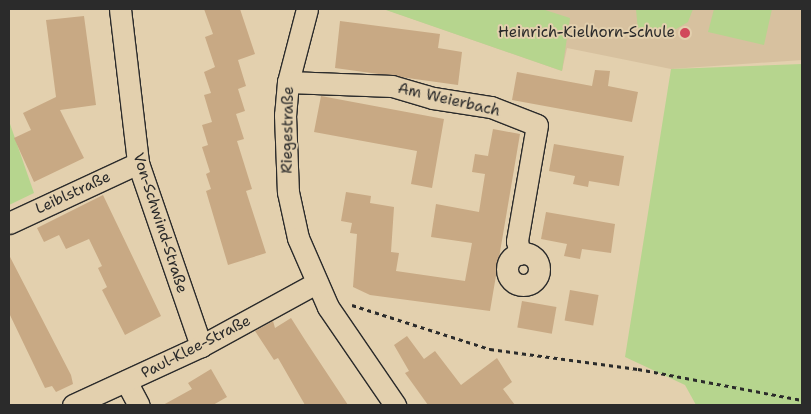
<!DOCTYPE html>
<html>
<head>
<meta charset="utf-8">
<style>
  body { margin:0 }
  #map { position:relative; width:811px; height:414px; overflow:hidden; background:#e3d0ae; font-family:"Shantell Sans",sans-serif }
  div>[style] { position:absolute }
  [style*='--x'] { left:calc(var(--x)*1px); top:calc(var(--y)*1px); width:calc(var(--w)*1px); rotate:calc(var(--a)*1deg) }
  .built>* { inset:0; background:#d7c19f }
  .green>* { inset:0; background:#b6d58e }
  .building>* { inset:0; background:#c8a984; transform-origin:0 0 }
  .path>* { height:3px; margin-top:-1.5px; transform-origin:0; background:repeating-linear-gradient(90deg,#2b2b2b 0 4px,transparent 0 8px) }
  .roads { filter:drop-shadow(1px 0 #2b2b2b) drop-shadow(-1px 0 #2b2b2b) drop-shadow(0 1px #2b2b2b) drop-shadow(0 -1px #2b2b2b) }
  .street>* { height:21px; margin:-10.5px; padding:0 10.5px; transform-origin:10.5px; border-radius:10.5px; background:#e3d0ae }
  .street>.ring { margin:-10.5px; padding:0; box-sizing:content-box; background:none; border:21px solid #e3d0ae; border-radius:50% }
  .dots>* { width:14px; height:14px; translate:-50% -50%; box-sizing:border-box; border:2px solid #e3d0ae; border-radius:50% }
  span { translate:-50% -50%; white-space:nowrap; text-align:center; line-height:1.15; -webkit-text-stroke:4px #e3d0ae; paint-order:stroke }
  .poi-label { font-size:15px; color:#2b2b2b }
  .right { translate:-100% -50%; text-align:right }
  .street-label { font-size:15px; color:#2b2b2b }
  .frame { position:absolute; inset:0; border:10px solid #2b2b2b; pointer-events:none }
</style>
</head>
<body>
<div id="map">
  <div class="built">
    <div style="clip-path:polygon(384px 9px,802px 9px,802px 60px,671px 69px,567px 48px,562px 71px)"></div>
  </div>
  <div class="green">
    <div style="clip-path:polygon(542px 9px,570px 18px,562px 71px,386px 10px)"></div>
    <div style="clip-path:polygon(636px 9px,693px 9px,688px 22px,676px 29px,645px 35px,638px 31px)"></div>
    <div style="clip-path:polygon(714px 9px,772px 9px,764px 45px,708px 32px)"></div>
    <div style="clip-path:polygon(802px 64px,802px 405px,696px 405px,685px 385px,625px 357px,671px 69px)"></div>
    <div style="clip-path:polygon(9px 121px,34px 193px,9px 205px)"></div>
  </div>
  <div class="building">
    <div style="clip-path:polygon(204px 9px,240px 9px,255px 54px,238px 60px,246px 86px,238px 89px,245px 111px,236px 114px,244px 139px,237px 141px,252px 189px,246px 191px,266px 253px,228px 265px,206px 191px,211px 189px,206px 174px,210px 172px,202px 147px,208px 145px,202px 125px,212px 122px,204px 95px,211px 93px,204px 72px,215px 67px,205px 37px,213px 34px)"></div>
    <div style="clip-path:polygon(84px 16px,96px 105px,60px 110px,84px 158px,34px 182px,14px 138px,31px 130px,23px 113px,56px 97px,46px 20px)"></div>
    <div style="clip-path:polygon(340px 21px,440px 34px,438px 48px,462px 52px,458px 85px,335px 68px)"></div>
    <div style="clip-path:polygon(595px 70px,610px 71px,608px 86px,638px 92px,632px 122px,512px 100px,517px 72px,592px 86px)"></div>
    <div style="clip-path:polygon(321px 96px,444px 119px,432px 188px,411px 184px,417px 151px,314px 132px)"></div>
    <div style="clip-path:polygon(493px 129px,520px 134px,490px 311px,370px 295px,353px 287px,357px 234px,350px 233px,352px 223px,341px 221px,346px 192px,371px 196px,370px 203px,394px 207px,391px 252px,399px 253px,396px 271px,465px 281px,472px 243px,431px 237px,436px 204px,479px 212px,485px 174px,472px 172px,475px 154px,488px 156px)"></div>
    <div style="clip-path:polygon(554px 144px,624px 156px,619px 186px,589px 181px,588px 187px,573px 184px,575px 176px,549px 171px)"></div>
    <div style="clip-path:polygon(103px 195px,161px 316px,125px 335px,102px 290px,107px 287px,98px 268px,102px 266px,89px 239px,66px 249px,59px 235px,44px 242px,37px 228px)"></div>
    <div style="clip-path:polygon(546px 212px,615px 224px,611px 253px,582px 249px,580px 259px,564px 256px,567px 244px,541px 239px)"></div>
    <div style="clip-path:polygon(9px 255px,71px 375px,73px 384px,56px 392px,52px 386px,45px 388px,9px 313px)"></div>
    <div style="left:570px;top:290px;width:29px;height:31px;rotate:10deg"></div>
    <div style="left:522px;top:301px;width:35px;height:27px;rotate:10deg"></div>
    <div style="clip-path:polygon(291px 318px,305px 340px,348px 405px,305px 405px,278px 358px,274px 360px,255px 331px,273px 321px,275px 328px)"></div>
    <div style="clip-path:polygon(407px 336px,424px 359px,435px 351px,461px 385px,497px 358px,512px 382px,503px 389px,515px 405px,428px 405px,405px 373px,409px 371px,394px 345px)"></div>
    <div style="clip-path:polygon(211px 369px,227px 397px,213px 405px,163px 405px,192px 389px,188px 383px)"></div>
  </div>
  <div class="path">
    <div style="--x:352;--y:305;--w:145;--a:17.7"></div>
    <div style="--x:490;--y:349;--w:149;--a:7.7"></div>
    <div style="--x:638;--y:369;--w:167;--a:10.7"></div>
  </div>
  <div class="roads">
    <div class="street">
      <div style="--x:120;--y:9;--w:155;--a:83.3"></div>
      <div style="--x:138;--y:163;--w:194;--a:71"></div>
      <div style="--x:307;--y:9;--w:75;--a:104.6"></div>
      <div style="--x:288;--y:82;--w:33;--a:95"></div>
      <div style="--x:285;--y:115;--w:77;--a:87.8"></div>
      <div style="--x:288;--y:192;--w:47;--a:77.7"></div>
      <div style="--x:298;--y:238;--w:75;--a:66.5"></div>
      <div style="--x:328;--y:307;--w:119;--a:55.6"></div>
      <div style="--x:288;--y:82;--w:104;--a:2.2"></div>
      <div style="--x:392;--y:86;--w:43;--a:16.3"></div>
      <div style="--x:433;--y:98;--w:59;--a:8.8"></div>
      <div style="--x:491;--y:107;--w:49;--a:21.4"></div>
      <div style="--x:537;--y:125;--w:118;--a:99.8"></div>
      <div style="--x:517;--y:241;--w:13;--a:77"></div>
      <div style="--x:9;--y:223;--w:142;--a:-24.9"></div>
      <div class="ring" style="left:507px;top:253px;width:11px;height:11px"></div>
      <div style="--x:126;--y:381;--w:27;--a:62"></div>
      <div style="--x:73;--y:405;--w:141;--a:-24.7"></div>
      <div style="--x:201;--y:346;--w:131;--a:-28.7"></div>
    </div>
  </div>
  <div class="dots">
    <div style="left:685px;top:33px;background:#d1495b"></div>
  </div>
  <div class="poi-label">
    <span class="right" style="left:675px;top:33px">Heinrich-Kielhorn-Schule</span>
  </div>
  <div class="street-label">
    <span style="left:449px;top:100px;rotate:13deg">Am Weierbach</span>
    <span style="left:288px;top:130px;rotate:-89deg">Riegestraße</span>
    <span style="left:73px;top:193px;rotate:-25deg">Leiblstraße</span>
    <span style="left:160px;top:223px;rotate:72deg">Von-Schwind-Straße</span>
    <span style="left:196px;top:347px;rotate:-27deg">Paul-Klee-Straße</span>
  </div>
  <div class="frame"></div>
</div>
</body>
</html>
